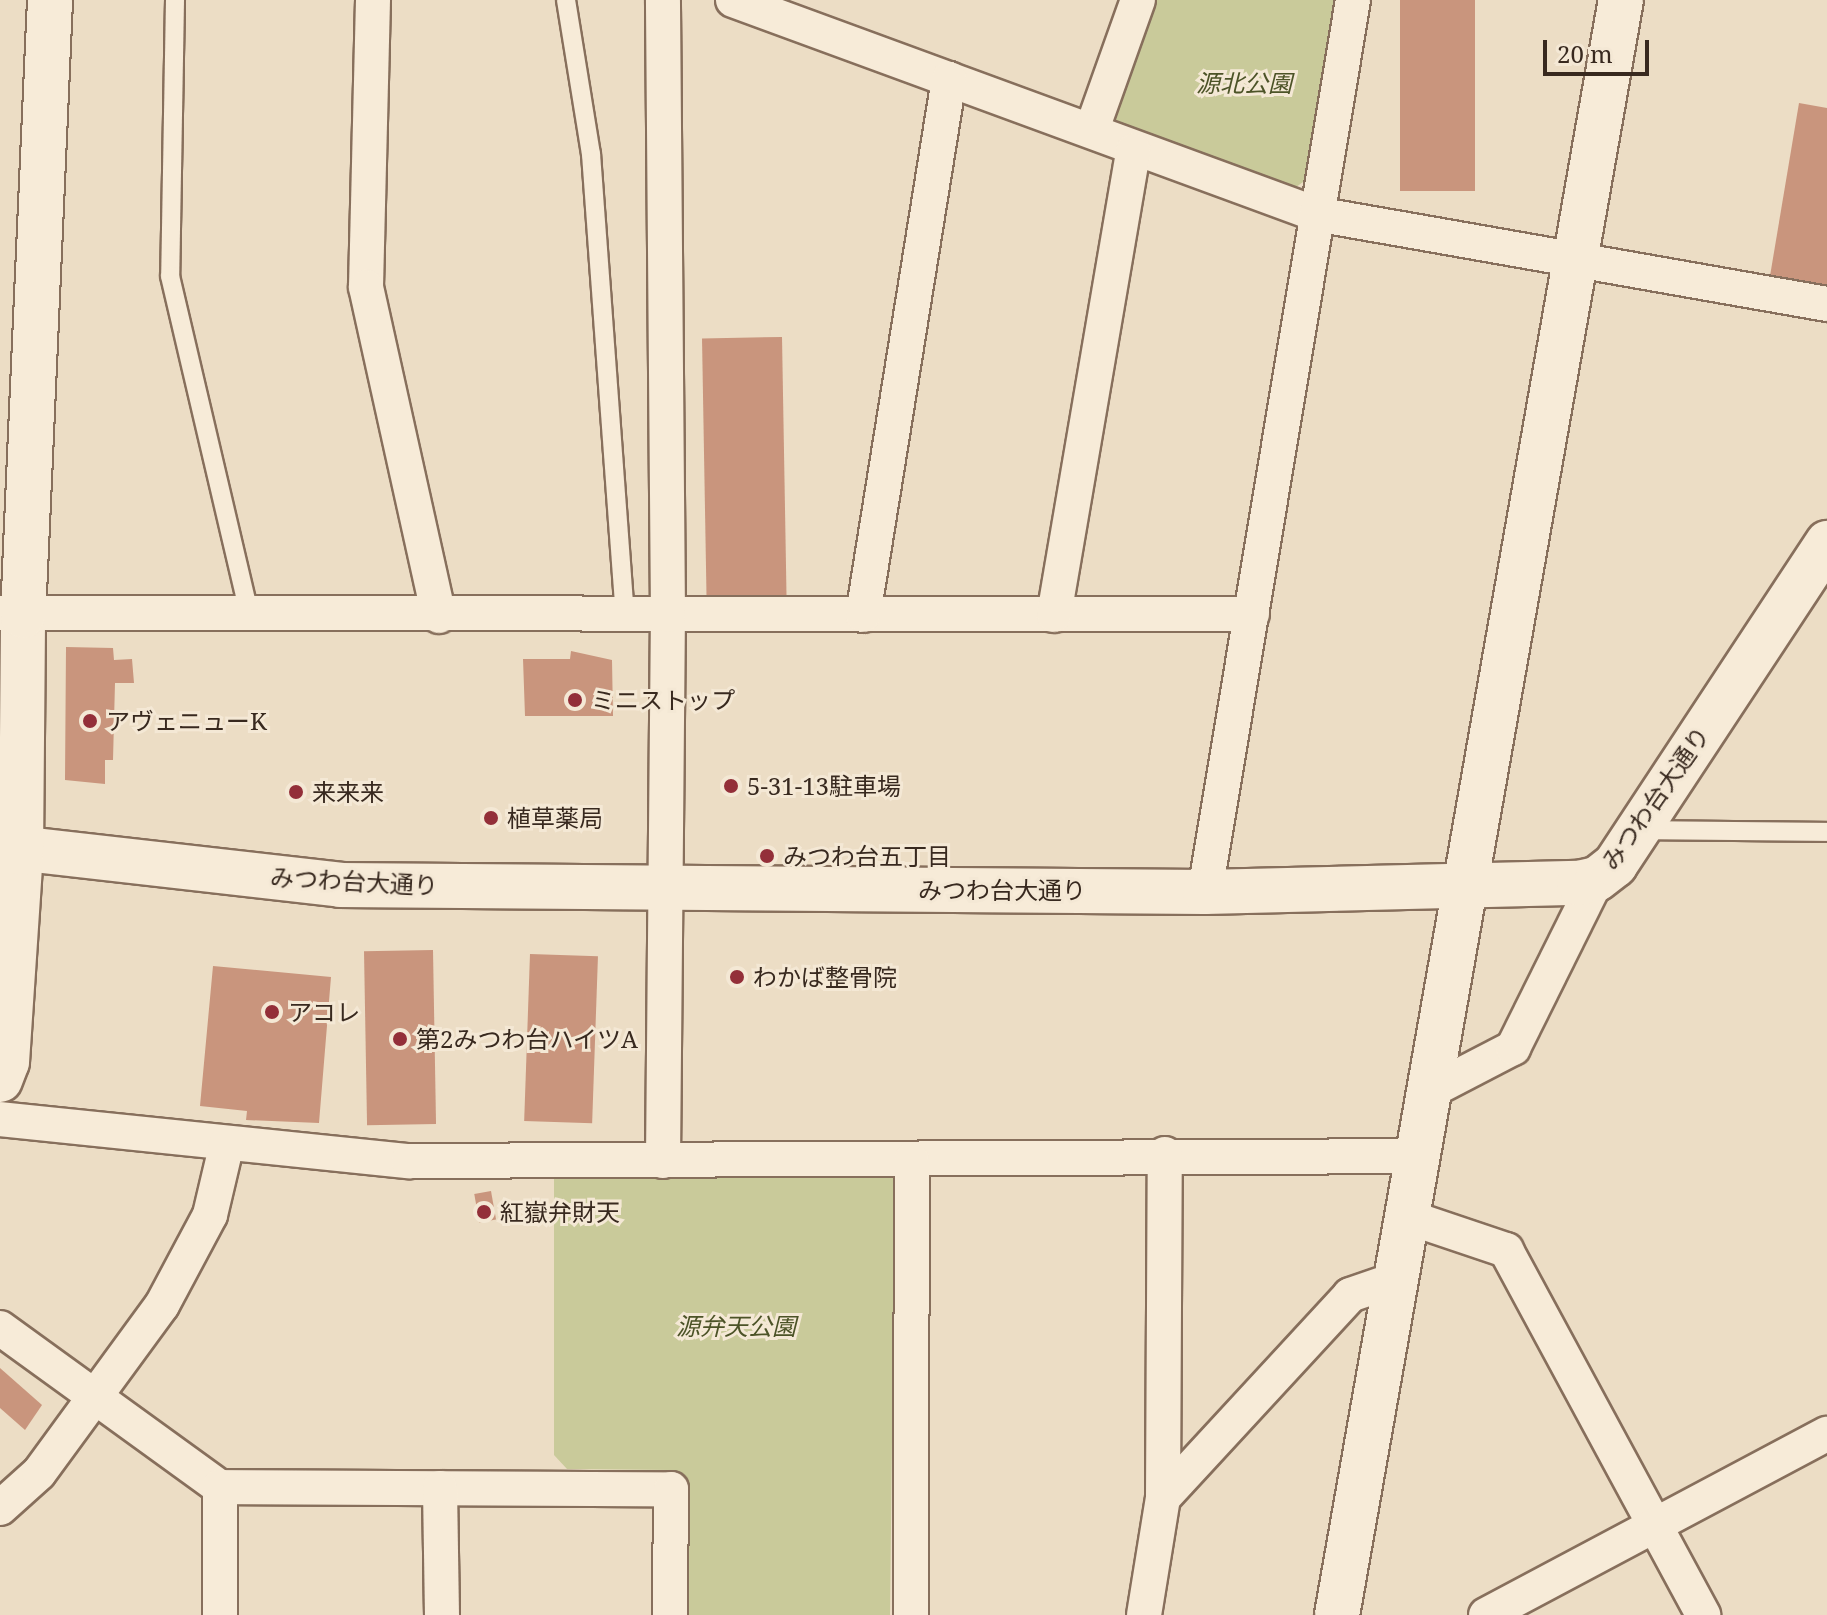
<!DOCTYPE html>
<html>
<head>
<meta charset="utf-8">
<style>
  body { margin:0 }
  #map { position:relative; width:1827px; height:1615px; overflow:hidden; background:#ecddc5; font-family:"Noto Serif","Noto Sans JP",serif }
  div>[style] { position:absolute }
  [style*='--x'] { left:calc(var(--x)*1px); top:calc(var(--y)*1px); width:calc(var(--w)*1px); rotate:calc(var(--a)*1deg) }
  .green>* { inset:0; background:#c9ca9a }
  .building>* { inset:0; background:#c9957d; transform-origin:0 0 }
  .roads { filter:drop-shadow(2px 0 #876f5c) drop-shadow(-2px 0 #876f5c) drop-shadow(0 2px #876f5c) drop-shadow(0 -2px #876f5c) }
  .lane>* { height:18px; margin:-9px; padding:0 9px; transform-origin:9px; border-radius:9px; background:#f7ebd8 }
  .street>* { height:34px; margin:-17px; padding:0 17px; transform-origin:17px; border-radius:17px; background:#f7ebd8 }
  .secondary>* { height:44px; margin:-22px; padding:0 22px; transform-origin:22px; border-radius:22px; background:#f7ebd8 }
  .dots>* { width:22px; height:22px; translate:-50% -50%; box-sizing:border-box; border:4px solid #f4e8d5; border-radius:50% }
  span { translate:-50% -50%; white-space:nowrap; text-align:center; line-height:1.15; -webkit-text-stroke:6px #f4e8d5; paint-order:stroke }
  .park-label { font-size:24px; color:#4c5327; font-style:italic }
  .poi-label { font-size:24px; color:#38291f }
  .left { translate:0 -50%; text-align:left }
  .street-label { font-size:24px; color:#38291f }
  .scale { position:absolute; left:1543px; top:40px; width:106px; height:36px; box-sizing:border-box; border:4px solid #38291f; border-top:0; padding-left:10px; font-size:24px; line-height:28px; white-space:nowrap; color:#38291f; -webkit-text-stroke:6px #f4e8d5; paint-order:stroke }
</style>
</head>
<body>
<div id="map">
  <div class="green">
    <div style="clip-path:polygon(1155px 0,1345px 0,1314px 174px,1292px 190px,1112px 123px)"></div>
    <div style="clip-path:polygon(881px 1168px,895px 1180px,890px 1615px,674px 1615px,672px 1470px,567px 1469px,554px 1455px,554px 1169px)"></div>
  </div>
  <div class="building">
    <div style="left:1400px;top:0;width:75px;height:191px"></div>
    <div style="clip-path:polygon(1799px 103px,1827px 108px,1827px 299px,1768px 288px)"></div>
    <div style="left:782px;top:337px;width:271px;height:80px;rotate:89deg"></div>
    <div style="clip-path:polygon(66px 647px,113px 648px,114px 660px,132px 659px,134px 683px,115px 683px,113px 760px,105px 760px,105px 784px,65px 780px)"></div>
    <div style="clip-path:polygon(571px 651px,612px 660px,613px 716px,525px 716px,523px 659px,570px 659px)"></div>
    <div style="left:433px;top:950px;width:174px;height:69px;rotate:89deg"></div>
    <div style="left:530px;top:954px;width:68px;height:167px;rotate:2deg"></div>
    <div style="clip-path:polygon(213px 966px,331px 977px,319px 1123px,246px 1120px,247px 1111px,200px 1106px)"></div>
    <div style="left:491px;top:1191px;width:29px;height:17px;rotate:80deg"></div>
    <div style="clip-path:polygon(0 1368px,42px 1405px,25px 1430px,0 1408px)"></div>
  </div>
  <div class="roads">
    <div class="lane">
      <div style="--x:175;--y:0;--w:276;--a:91"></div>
      <div style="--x:170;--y:276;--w:349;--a:76.8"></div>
      <div style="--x:566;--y:0;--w:156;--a:80.8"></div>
      <div style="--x:591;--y:154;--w:462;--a:85.8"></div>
      <div style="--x:1641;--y:830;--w:186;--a:0.6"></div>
    </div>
    <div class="street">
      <div style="--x:373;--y:0;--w:287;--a:91.4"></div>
      <div style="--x:366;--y:287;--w:337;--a:77.5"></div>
      <div style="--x:733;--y:0;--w:621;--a:20.16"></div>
      <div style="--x:1316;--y:214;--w:519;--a:9.99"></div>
      <div style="--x:1092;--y:129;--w:137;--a:-70.4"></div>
      <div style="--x:0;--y:613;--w:1252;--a:0.05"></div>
      <div style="--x:863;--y:615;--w:543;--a:-80.88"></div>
      <div style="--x:1054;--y:615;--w:471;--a:-80.3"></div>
      <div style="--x:1205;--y:892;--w:904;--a:-80.58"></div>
      <div style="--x:1428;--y:1092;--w:96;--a:-27.4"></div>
      <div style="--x:1513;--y:1048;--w:189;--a:-63.6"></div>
      <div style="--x:0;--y:1119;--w:411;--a:5.9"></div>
      <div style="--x:409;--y:1161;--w:1006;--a:-0.28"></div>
      <div style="--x:663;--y:1161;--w:546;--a:-89.48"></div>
      <div style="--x:668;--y:615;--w:615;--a:-90.47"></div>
      <div style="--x:1405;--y:1216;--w:107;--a:18.6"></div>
      <div style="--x:1506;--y:1250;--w:415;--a:61.6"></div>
      <div style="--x:0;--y:1328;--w:271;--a:35.9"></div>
      <div style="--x:220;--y:1487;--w:451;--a:0.3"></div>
      <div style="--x:671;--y:1489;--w:126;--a:90.5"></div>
      <div style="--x:220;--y:1487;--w:128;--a:90"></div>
      <div style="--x:440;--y:1488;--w:127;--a:89.1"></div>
      <div style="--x:1163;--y:1498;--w:276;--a:-47.3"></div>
      <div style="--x:1350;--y:1295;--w:46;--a:-18.8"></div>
      <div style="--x:0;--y:1508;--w:52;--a:-41.9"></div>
      <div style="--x:39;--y:1473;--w:208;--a:-53.8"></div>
      <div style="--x:162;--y:1305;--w:102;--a:-61.9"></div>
      <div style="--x:210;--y:1215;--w:74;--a:-76.7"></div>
      <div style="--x:911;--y:1615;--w:455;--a:-89.9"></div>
      <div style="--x:1144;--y:1615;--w:119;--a:-80.8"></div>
      <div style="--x:1163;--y:1498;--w:344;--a:-89.7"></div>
      <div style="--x:1486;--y:1615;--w:386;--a:-28"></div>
    </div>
    <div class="secondary">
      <div style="--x:0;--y:846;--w:342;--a:6.5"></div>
      <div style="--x:340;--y:885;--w:865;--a:0.46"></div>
      <div style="--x:1205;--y:892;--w:374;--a:-1.4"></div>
      <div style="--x:1579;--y:883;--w:18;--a:-13"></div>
      <div style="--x:1597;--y:879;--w:23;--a:-38"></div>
      <div style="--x:1615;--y:865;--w:386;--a:-56.6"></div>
      <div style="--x:0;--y:1080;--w:19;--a:-69"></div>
      <div style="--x:7;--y:1062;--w:209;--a:-86.2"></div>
      <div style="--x:21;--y:853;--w:237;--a:-89.5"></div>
      <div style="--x:23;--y:616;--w:617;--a:-87.49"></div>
      <div style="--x:1337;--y:1615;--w:1640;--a:-80.03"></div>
    </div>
  </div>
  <div class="dots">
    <div style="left:575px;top:700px;background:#932f39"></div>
    <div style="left:90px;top:721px;background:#932f39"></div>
    <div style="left:731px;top:786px;background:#932f39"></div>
    <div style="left:296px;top:792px;background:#932f39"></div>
    <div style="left:491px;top:818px;background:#932f39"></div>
    <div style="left:767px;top:856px;background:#932f39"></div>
    <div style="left:737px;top:977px;background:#932f39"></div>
    <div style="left:272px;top:1012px;background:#932f39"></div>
    <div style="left:400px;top:1039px;background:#932f39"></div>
    <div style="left:484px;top:1212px;background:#932f39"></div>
  </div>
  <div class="park-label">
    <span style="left:1244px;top:83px">源北公園</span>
    <span style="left:736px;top:1326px">源弁天公園</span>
  </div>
  <div class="poi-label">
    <span class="left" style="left:591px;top:700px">ミニストップ</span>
    <span class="left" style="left:106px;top:721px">アヴェニューK</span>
    <span class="left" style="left:747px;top:786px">5-31-13駐車場</span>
    <span class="left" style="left:312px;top:792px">来来来</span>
    <span class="left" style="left:507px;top:818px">植草薬局</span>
    <span class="left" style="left:783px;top:856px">みつわ台五丁目</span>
    <span class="left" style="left:753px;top:977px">わかば整骨院</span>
    <span class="left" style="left:288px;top:1012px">アコレ</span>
    <span class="left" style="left:416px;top:1039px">第2みつわ台ハイツA</span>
    <span class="left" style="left:500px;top:1212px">紅嶽弁財天</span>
  </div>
  <div class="street-label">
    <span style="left:1655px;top:798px;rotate:-55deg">みつわ台大通り</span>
    <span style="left:354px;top:881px;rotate:3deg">みつわ台大通り</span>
    <span style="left:1002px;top:890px">みつわ台大通り</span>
  </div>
  <div class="scale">20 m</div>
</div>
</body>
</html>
